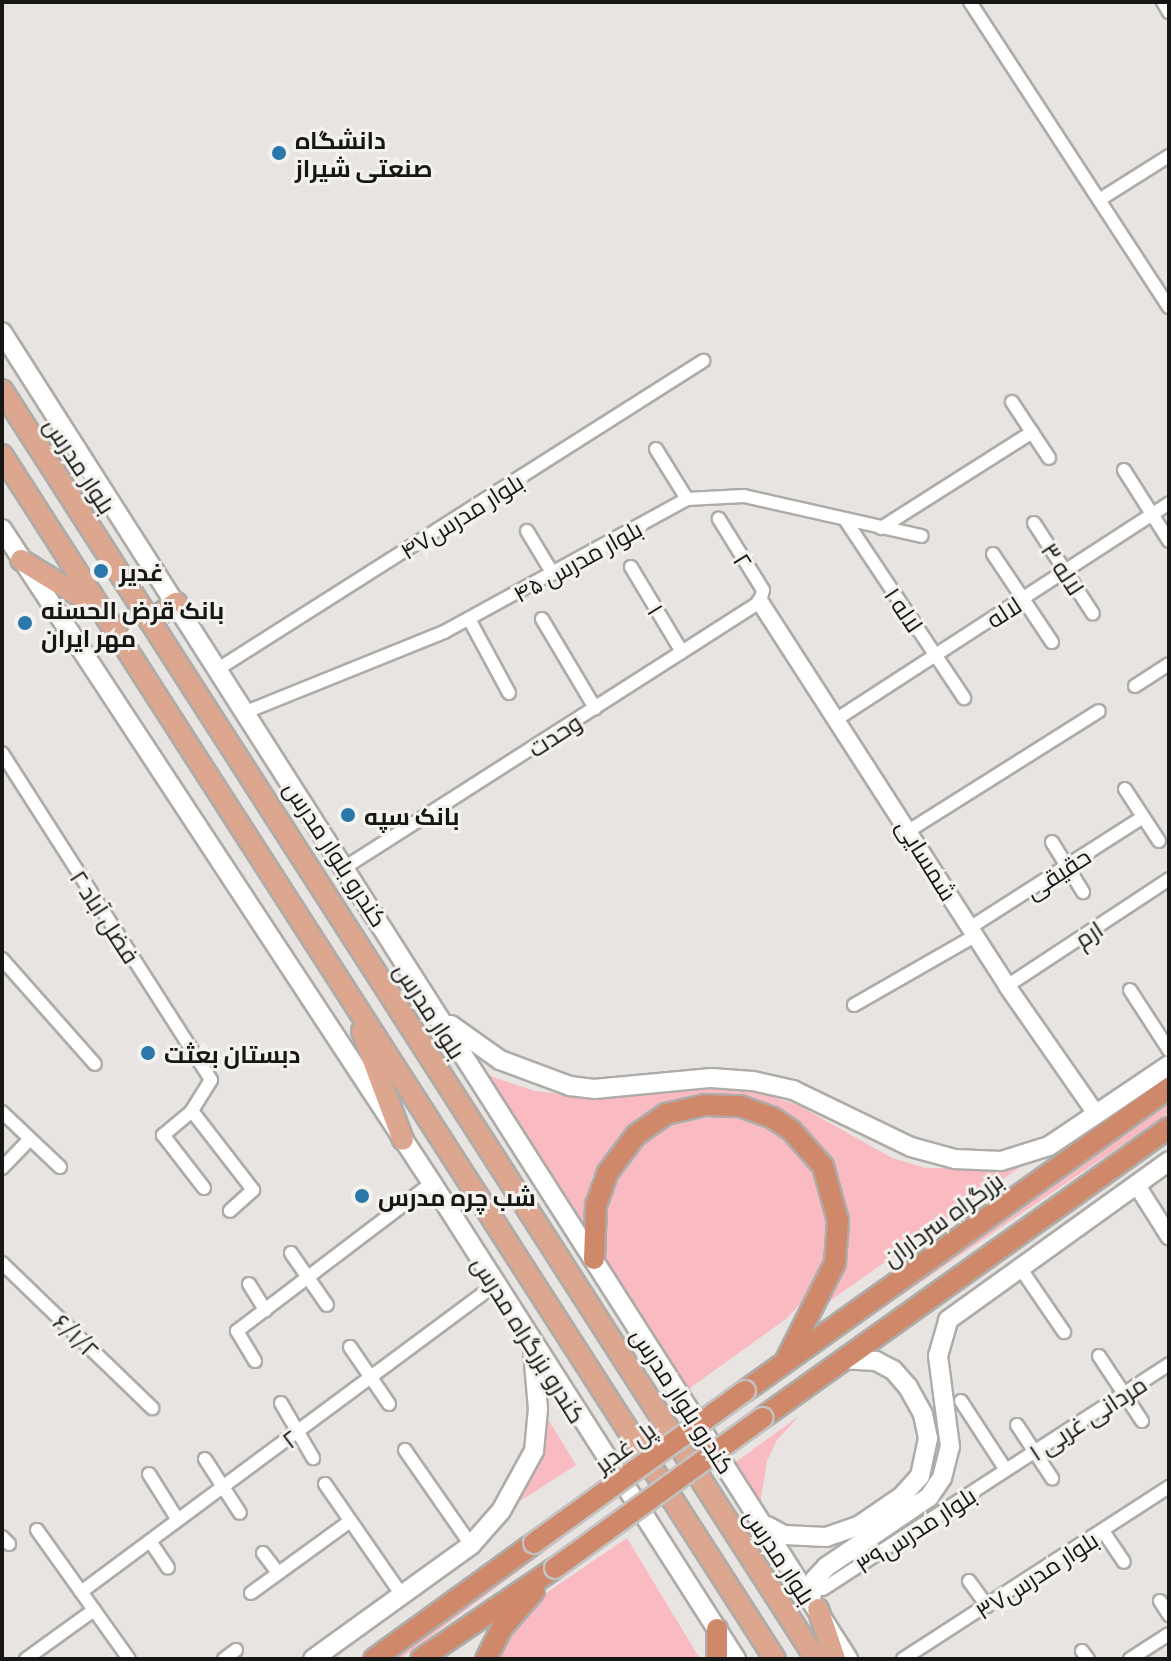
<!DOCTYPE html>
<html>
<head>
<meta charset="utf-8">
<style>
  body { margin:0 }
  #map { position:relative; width:1171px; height:1661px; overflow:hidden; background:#e7e4e1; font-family:Literata,Cairo,serif }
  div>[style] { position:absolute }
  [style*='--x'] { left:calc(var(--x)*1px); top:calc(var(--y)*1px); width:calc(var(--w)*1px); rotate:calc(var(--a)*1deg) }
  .green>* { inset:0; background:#f9bac2 }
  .roads { filter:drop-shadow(2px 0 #aeaca9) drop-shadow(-2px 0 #aeaca9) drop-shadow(0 2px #aeaca9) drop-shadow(0 -2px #aeaca9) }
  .minor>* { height:12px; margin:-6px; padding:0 6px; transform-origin:6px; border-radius:6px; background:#fff }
  .tertiary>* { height:16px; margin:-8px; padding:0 8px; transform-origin:8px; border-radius:8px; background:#fff }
  .secondary>* { height:18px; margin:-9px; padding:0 9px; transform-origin:9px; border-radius:9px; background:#fff }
  .primary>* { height:20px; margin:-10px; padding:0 10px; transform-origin:10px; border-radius:10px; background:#dca68f }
  .trunk>* { height:20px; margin:-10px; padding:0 10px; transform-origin:10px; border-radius:10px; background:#d0886a }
  .bridges { filter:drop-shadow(2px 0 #c2c2c2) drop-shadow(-2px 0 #c2c2c2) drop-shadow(0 2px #c2c2c2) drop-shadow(0 -2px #c2c2c2) }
  .trunk-bridge>* { height:20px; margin:-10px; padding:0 10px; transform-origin:10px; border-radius:10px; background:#d0886a }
  .dots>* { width:22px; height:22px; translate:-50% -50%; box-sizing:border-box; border:4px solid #f4f2ef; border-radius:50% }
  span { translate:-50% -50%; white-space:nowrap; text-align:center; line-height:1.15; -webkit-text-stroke:6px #f4f2ef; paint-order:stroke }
  .poi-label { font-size:24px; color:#161615; font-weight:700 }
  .left { translate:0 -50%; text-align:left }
  .street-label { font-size:24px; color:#161615 }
  .frame { position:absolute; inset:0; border:4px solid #161615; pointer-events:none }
</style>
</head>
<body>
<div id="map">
  <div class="green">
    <div style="clip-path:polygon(484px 1074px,535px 1091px,571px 1095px,720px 1086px,751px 1090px,798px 1105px,892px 1158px,926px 1168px,980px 1168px,1037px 1155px,824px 1305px,843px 1262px,847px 1213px,830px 1158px,793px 1120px,749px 1101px,637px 1124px,618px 1139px,592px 1177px,581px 1228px)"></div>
    <div style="clip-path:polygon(1169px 1100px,1169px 1113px,749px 1399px,931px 1267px)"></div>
    <div style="clip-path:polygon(726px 1116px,766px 1126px,805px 1158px,819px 1181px,828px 1214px,827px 1258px,808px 1295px,786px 1319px,683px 1393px,611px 1278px,604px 1254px,605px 1206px,616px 1178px,649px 1137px,675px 1122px)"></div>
    <div style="clip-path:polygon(545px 1414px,576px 1465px,514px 1505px,542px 1460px)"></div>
    <div style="clip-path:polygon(799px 1416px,777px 1440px,767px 1461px,760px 1504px,733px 1464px)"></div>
    <div style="clip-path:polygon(560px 1533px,563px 1538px,400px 1659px,387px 1659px)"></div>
    <div style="clip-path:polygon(627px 1538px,700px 1659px,496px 1659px,507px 1636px,546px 1593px)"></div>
  </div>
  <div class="roads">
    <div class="minor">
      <div style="--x:970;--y:2;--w:364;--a:56.9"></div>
      <div style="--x:1163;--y:2;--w:12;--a:59"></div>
      <div style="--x:1099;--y:200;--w:83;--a:-32.2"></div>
      <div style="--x:1012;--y:402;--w:67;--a:56.5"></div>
      <div style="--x:656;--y:449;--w:59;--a:58.2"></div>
      <div style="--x:1124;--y:470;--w:84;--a:57.6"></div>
      <div style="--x:846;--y:521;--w:213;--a:56.3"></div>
      <div style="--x:1034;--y:523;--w:108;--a:57"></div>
      <div style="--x:881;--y:528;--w:179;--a:-32.4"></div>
      <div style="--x:527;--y:531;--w:50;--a:58.8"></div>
      <div style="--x:993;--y:554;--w:106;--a:56.2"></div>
      <div style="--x:631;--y:567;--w:99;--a:59"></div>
      <div style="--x:469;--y:619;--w:84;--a:61.6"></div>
      <div style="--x:542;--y:619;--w:104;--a:59.2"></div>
      <div style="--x:218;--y:669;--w:575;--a:-32.42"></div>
      <div style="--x:1135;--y:686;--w:40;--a:-32.9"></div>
      <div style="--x:246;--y:712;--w:214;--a:-22"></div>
      <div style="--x:444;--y:632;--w:277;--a:-28.7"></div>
      <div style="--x:687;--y:499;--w:57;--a:-3"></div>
      <div style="--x:744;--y:496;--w:182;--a:12.7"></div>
      <div style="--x:837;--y:719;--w:396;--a:-33"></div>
      <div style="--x:2;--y:753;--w:388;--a:57.4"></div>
      <div style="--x:211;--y:1080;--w:36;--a:122"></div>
      <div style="--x:192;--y:1111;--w:38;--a:140"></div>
      <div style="--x:163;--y:1135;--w:67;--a:52.3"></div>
      <div style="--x:1125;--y:789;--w:62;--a:56.8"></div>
      <div style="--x:910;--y:830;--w:223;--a:-32.2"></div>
      <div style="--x:1052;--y:842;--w:59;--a:58.2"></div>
      <div style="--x:347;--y:866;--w:490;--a:-32.6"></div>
      <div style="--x:760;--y:602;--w:12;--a:-76"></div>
      <div style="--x:763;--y:590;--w:84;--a:-121.8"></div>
      <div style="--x:971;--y:927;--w:204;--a:-32.6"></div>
      <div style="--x:2;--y:959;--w:140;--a:48.5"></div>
      <div style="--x:1007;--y:986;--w:194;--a:-33.4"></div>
      <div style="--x:1130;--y:990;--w:72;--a:57"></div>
      <div style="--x:854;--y:1005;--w:141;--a:-29.8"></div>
      <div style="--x:192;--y:1111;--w:100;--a:52.3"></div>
      <div style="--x:253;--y:1190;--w:31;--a:138"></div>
      <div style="--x:2;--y:1112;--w:80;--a:43.5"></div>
      <div style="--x:2;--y:1168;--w:40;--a:-46"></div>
      <div style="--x:291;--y:1253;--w:63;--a:55.3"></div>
      <div style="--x:2;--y:1263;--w:209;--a:44"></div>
      <div style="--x:1019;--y:1266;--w:80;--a:55.7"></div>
      <div style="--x:249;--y:1284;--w:31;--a:58"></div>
      <div style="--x:350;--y:1347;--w:69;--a:55.6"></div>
      <div style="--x:1099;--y:1356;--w:78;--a:56.5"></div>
      <div style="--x:255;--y:1361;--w:35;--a:-121"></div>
      <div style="--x:237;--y:1331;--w:245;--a:-37.2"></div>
      <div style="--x:961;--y:1401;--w:82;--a:56.9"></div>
      <div style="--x:281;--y:1403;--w:64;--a:59.8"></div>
      <div style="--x:1017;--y:1425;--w:64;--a:56.6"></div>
      <div style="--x:405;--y:1450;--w:116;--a:55.2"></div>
      <div style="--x:205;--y:1459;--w:64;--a:57.1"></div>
      <div style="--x:149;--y:1474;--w:54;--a:57.8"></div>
      <div style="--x:325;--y:1484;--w:135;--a:55.3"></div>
      <div style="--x:37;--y:1530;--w:158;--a:54.5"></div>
      <div style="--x:1103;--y:1531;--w:37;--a:56"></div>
      <div style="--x:2;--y:1537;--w:10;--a:45"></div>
      <div style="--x:150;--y:1541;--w:32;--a:56"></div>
      <div style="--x:263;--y:1553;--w:25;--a:53"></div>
      <div style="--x:969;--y:1581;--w:31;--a:54"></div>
      <div style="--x:823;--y:1589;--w:413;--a:-33"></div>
      <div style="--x:81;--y:1592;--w:517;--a:-36.58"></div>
      <div style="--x:251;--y:1593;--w:122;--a:-36"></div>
      <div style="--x:1160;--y:1601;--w:17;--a:57"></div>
      <div style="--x:1082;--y:1651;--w:10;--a:53"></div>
      <div style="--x:26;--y:1659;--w:84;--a:-35.8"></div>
      <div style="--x:224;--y:1659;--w:15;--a:-37"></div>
      <div style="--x:903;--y:1659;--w:317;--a:-32.9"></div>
      <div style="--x:1130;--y:1659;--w:46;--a:-32.7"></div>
    </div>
    <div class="tertiary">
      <div style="--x:760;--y:602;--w:457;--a:57.2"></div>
      <div style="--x:1007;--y:986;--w:157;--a:55.1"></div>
      <div style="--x:1136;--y:1184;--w:62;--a:57.6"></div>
    </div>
    <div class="secondary">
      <div style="--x:2;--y:332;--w:1574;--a:57.48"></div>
      <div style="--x:2;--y:529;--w:783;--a:56.68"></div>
      <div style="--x:432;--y:1183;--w:565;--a:57.44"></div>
      <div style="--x:451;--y:1025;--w:60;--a:35.5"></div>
      <div style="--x:500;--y:1060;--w:75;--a:20.4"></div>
      <div style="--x:570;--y:1086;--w:24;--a:7"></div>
      <div style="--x:594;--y:1089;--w:118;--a:-5.4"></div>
      <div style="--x:711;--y:1078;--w:42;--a:4.1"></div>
      <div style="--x:753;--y:1081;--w:41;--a:12.7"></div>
      <div style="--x:793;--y:1090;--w:131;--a:25.8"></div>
      <div style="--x:911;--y:1147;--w:46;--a:15.3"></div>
      <div style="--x:955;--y:1159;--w:46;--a:2.5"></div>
      <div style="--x:1001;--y:1161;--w:50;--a:-17.4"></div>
      <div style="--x:1049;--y:1146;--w:145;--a:-34"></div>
      <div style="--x:767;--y:1526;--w:19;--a:28"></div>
      <div style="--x:784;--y:1535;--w:42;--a:2.7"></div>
      <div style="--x:826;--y:1537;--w:36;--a:-19"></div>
      <div style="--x:860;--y:1525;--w:51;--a:-34.6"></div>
      <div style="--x:902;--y:1496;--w:27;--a:-48"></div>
      <div style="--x:920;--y:1476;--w:39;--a:-78"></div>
      <div style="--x:928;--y:1438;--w:25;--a:-102"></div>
      <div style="--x:923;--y:1414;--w:31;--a:-119"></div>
      <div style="--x:908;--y:1387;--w:23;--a:-131"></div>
      <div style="--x:893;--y:1370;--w:19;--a:-152"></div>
      <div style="--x:876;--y:1361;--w:33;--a:-177"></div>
      <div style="--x:811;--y:1598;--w:19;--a:-78"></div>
      <div style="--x:815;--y:1579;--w:16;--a:-47"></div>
      <div style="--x:826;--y:1567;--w:125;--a:-34.2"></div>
      <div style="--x:929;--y:1497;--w:23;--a:-56"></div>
      <div style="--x:942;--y:1478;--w:32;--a:-76"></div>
      <div style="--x:950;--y:1447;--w:92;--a:-97.5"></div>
      <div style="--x:938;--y:1356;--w:37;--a:-74"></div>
      <div style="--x:948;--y:1320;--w:272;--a:-35.7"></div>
      <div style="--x:313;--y:1659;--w:195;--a:-35.8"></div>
      <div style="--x:471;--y:1545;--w:45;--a:-48.6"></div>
      <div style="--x:501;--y:1511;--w:68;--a:-61.2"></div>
      <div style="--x:534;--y:1451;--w:42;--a:-84.6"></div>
      <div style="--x:538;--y:1409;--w:57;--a:-95"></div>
    </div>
    <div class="primary">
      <div style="--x:2;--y:390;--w:1508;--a:57.32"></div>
      <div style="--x:2;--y:455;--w:1431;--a:57.3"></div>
      <div style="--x:21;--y:560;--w:88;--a:31.5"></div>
      <div style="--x:150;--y:621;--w:32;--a:-35"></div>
      <div style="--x:362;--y:1031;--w:116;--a:69.4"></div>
      <div style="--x:818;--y:1609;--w:53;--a:71.2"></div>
    </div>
    <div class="trunk">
      <div style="--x:594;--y:1259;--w:54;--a:-87.9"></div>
      <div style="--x:596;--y:1205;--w:35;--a:-70"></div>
      <div style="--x:608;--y:1172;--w:46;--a:-52.9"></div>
      <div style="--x:636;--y:1135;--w:37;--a:-35"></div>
      <div style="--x:666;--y:1114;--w:39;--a:-13"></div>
      <div style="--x:704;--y:1105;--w:36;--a:2"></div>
      <div style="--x:740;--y:1106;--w:35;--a:20"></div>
      <div style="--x:773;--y:1118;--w:22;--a:34"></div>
      <div style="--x:791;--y:1130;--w:48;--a:48.4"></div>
      <div style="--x:823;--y:1166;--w:57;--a:74.7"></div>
      <div style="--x:838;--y:1221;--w:42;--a:94.1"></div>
      <div style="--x:835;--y:1263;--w:111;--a:116.8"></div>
      <div style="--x:745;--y:1391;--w:521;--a:-35.55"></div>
      <div style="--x:762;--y:1418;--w:500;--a:-35.5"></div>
      <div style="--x:717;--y:1629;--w:30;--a:90"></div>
      <div style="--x:374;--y:1659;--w:198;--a:-35.9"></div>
      <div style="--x:421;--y:1659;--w:162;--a:-34.2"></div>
      <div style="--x:486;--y:1659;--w:35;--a:-63"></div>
      <div style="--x:502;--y:1628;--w:49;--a:-49.1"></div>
    </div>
  </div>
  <div class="bridges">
    <div class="trunk-bridge">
      <div style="--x:534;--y:1543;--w:260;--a:-35.8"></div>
      <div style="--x:555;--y:1568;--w:256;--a:-35.9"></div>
    </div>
  </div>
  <div class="dots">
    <div style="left:279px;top:153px;background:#2a78aa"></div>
    <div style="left:101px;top:571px;background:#2a78aa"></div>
    <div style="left:25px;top:623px;background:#2a78aa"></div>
    <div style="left:348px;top:815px;background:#2a78aa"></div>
    <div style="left:148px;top:1053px;background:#2a78aa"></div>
    <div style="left:362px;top:1196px;background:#2a78aa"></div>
  </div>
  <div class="poi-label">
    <span class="left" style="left:295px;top:153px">دانشگاه<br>صنعتی شیراز</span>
    <span class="left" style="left:119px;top:571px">غدیر</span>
    <span class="left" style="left:41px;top:623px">بانک قرض الحسنه<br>مهر ایران</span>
    <span class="left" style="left:364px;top:815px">بانک سپه</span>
    <span class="left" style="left:164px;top:1053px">دبستان بعثت</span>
    <span class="left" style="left:378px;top:1196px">شب چره مدرس</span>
  </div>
  <div class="street-label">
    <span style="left:81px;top:465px;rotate:57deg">بلوار مدرس</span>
    <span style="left:461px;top:515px;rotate:-32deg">بلوار مدرس۴۷</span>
    <span style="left:577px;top:560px;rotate:-29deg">۴۵ بلوار مدرس</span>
    <span style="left:744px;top:560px;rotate:58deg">۲</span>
    <span style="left:1064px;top:568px;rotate:57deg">لاله ۳</span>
    <span style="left:657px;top:609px;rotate:59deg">۱</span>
    <span style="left:905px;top:609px;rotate:56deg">لاله ۱</span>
    <span style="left:1003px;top:611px;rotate:-33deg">لاله</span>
    <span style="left:554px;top:734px;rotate:-33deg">وحدت</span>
    <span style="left:337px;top:853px;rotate:57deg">کندرو بلوار مدرس</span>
    <span style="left:928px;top:859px;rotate:58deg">شمسایی</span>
    <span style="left:1057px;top:872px;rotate:-33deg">حقیقی</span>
    <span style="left:106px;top:916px;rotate:57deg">فضل آباد ۲</span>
    <span style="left:1088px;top:933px;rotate:-33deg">ارم</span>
    <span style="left:431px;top:1010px;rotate:57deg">بلوار مدرس</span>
    <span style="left:942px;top:1218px;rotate:-36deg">بزرگراه سرداران</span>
    <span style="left:77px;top:1335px;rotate:44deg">۶/۱/۲</span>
    <span style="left:530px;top:1339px;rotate:58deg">کندرو بزرگراه مدرس</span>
    <span style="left:684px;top:1400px;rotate:57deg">کندرو بلوار مدرس</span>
    <span style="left:1087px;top:1417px;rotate:-33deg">مردانی غربی ۱</span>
    <span style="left:289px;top:1438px;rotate:-37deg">۲</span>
    <span style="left:624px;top:1446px;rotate:-36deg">پل غدیر</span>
    <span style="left:915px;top:1529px;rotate:-33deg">بلوار مدرس۳۹</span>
    <span style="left:781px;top:1556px;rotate:57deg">بلوار مدرس</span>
    <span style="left:1036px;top:1574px;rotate:-33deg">بلوار مدرس۳۷</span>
  </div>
  <div class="frame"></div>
</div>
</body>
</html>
